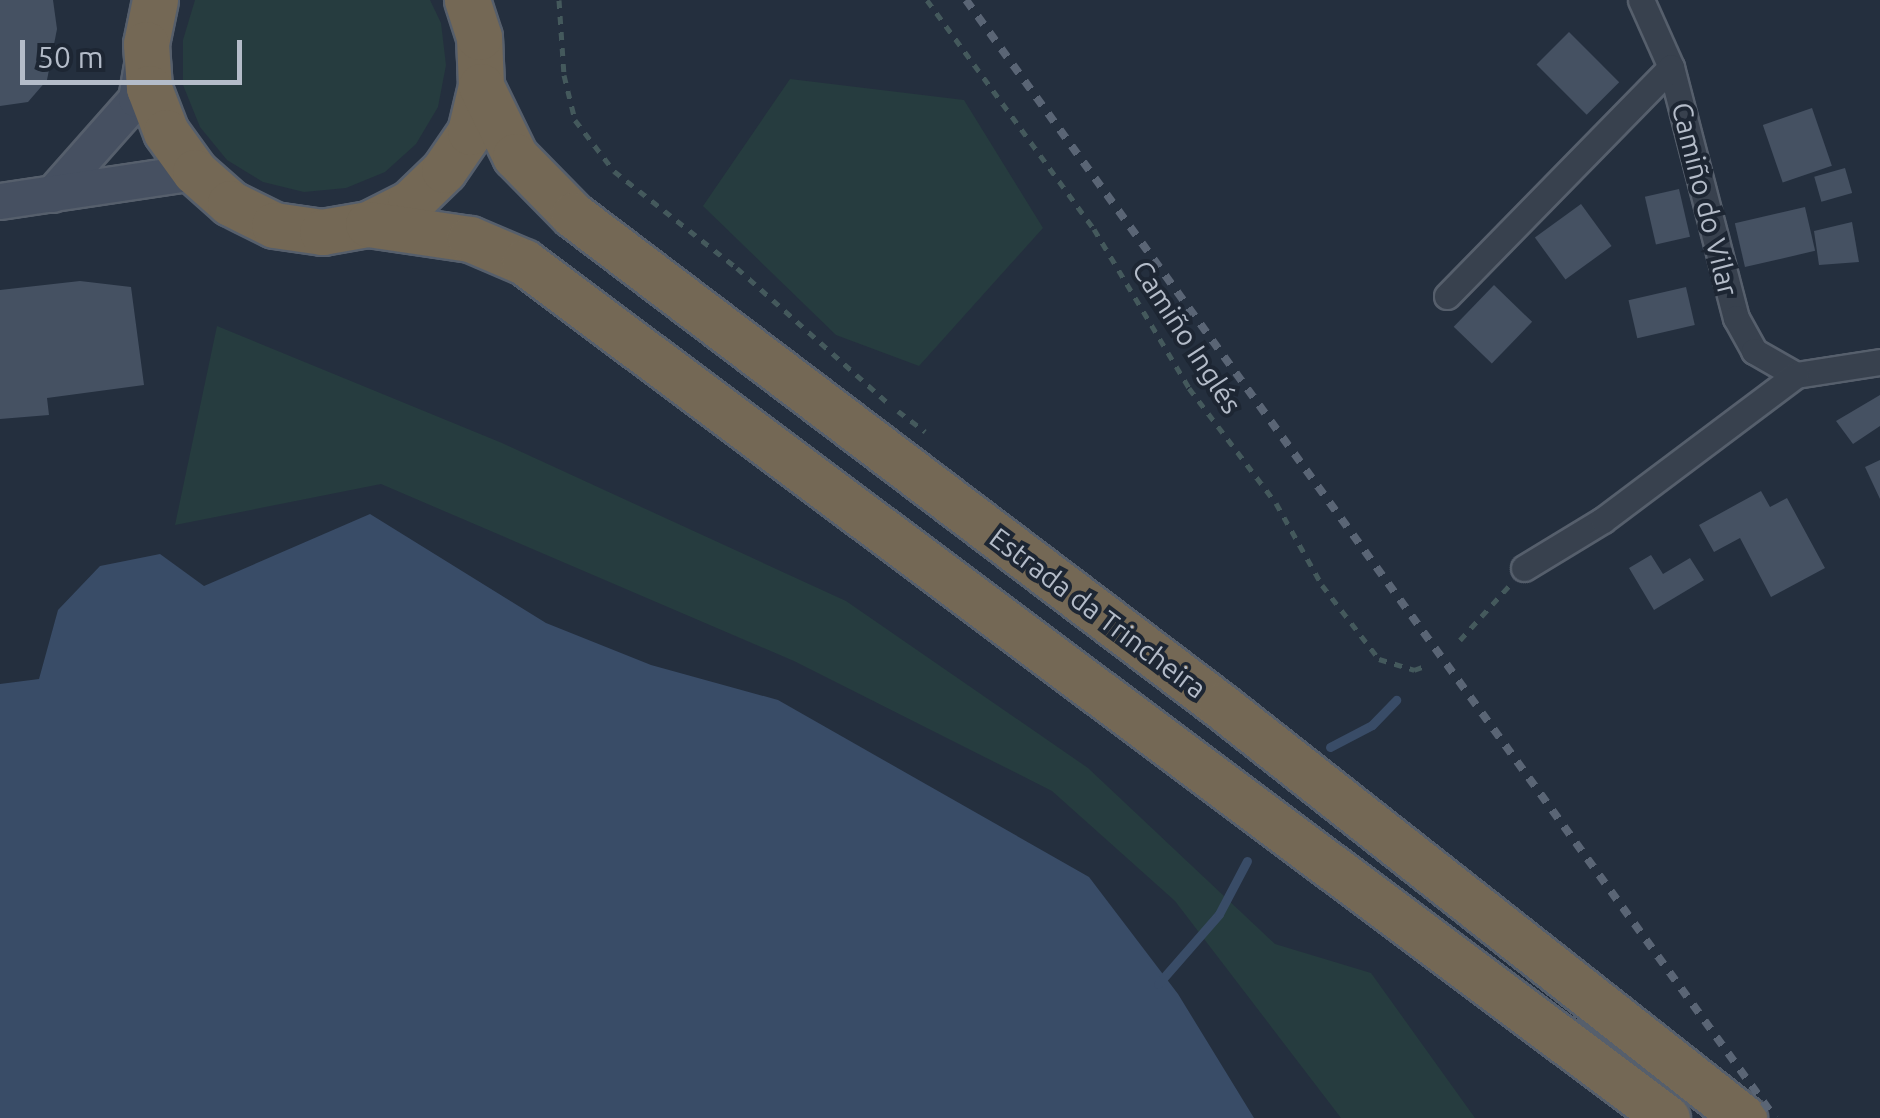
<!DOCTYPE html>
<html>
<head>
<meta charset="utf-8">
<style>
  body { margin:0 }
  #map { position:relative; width:1880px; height:1118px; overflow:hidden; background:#242f3e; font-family:Ubuntu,sans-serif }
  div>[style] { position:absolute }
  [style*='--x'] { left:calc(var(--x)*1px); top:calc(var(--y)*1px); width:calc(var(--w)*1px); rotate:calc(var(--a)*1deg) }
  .green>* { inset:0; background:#263c3f }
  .water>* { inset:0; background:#394c67 }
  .stream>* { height:9px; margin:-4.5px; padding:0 4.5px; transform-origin:4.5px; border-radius:4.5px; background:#394c67 }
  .building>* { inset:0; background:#455162; transform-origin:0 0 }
  .path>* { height:5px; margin-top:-2.5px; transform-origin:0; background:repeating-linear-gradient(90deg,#44595c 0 8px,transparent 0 16px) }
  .roads { filter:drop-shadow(2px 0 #565f6c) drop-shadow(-2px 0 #565f6c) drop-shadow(0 2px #565f6c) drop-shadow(0 -2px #565f6c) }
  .street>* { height:25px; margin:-12.5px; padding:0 12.5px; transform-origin:12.5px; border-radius:12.5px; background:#38414e }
  .secondary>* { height:35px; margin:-17.5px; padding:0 17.5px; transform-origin:17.5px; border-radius:17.5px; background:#465061 }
  .highway>* { height:45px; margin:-22.5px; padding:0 22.5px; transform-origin:22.5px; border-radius:22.5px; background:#746855 }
  .rail>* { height:8px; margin-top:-4px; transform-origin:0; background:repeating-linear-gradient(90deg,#5a6575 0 10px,transparent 0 20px) }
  span { translate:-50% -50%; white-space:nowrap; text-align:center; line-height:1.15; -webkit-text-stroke:8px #1d2633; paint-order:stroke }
  .street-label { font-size:28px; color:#b4bcc9 }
  .scale { position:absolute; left:20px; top:40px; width:222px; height:45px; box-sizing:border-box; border:5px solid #b4bcc9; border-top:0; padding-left:12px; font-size:30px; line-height:35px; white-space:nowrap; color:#b4bcc9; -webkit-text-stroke:8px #1d2633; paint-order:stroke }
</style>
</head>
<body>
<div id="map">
  <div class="green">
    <div style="clip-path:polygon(195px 0,430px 0,441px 23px,446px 65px,438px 107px,416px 144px,385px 172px,346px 188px,304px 192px,263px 182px,227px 160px,200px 127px,183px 85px,183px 40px)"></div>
    <div style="clip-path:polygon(790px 79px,964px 100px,1043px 228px,919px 366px,836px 335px,703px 206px)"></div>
    <div style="clip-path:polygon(217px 326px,502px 443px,846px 601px,1088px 768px,1275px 944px,1371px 973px,1475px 1118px,1341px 1118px,1175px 901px,1052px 791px,794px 661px,381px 484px,175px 525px)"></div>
  </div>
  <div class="water">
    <div style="clip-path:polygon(370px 514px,546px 623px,651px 665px,778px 700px,1089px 877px,1178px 994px,1254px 1118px,0 1118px,0 684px,39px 679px,58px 610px,100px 566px,160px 554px,204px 586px)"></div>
  </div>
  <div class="stream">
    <div style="--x:1330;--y:747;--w:47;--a:-27.6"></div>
    <div style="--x:1372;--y:725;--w:35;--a:-46"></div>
    <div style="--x:1158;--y:984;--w:93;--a:-48.9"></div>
    <div style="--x:1219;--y:914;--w:60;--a:-62.2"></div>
  </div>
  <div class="building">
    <div style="clip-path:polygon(0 0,53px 0,57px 29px,47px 80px,28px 102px,0 106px)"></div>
    <div style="left:1569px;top:32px;width:71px;height:46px;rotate:45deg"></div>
    <div style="left:1812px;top:108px;width:61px;height:52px;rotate:71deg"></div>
    <div style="left:1845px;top:168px;width:26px;height:32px;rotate:74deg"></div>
    <div style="left:1679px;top:189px;width:49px;height:35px;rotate:77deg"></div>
    <div style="left:1581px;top:204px;width:52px;height:57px;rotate:54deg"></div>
    <div style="left:1805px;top:207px;width:45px;height:72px;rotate:77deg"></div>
    <div style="clip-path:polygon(1852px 222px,1859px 262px,1819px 265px,1814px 231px)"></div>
    <div style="clip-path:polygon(80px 281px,131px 287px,144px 385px,47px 398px,49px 415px,0 419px,0 290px)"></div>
    <div style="left:1494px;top:285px;width:53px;height:58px;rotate:44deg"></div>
    <div style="left:1686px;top:287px;width:39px;height:59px;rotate:77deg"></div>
    <div style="clip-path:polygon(1880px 395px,1880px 426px,1853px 444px,1836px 421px)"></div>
    <div style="clip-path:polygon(1880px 460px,1880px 499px,1865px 467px)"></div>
    <div style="clip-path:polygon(1761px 491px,1770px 507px,1787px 498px,1825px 568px,1771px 597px,1740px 538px,1714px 552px,1699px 525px)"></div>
    <div style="clip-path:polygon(1651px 555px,1663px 574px,1690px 558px,1704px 580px,1654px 610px,1629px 568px)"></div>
  </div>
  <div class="path">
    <div style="--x:559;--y:0;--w:75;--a:86.2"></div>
    <div style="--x:564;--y:75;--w:46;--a:76.3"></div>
    <div style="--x:575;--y:120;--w:64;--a:52.6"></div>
    <div style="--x:614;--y:171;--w:157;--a:38.3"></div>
    <div style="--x:737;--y:268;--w:200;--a:41.8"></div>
    <div style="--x:927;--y:0;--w:283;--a:53.9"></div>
    <div style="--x:1094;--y:229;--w:185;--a:59.1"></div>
    <div style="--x:1189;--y:388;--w:144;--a:52.9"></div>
    <div style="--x:1276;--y:503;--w:94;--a:60.7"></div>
    <div style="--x:1322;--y:585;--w:93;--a:52.4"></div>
    <div style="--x:1379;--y:659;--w:37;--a:17"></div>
    <div style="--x:1414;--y:670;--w:12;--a:-20"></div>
    <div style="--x:898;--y:411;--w:34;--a:37"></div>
    <div style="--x:1460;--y:640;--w:73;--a:-47.8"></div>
  </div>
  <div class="roads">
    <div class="street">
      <div style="--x:1641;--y:0;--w:73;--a:65.9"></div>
      <div style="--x:1671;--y:67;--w:259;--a:75.5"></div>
      <div style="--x:1736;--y:318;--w:38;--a:61"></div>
      <div style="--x:1754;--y:351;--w:48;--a:29.7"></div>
      <div style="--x:1447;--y:296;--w:320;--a:-45.6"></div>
      <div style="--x:1796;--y:375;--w:85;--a:-8.8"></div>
      <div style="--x:1524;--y:568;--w:92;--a:-31.3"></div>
      <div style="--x:1603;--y:520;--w:241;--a:-36.9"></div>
    </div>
    <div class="secondary">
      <div style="--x:52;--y:194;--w:127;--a:-48.5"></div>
      <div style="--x:136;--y:99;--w:41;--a:-80.1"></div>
      <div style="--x:0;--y:201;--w:197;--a:-8.5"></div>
    </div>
    <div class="highway">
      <div style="--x:155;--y:0;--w:45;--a:101.6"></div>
      <div style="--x:146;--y:44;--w:44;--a:86.1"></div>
      <div style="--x:149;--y:88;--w:47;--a:68.9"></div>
      <div style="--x:166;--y:132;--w:49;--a:54.1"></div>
      <div style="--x:195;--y:172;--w:47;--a:41.5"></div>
      <div style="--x:230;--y:203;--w:49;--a:26.6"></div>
      <div style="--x:274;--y:225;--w:49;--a:8.3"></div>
      <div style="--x:322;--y:232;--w:47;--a:-9.9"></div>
      <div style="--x:368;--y:224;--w:47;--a:-26.6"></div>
      <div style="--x:410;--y:203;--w:47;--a:-44.1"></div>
      <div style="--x:444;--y:170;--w:46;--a:-55.6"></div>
      <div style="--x:470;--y:132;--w:47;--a:-76.6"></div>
      <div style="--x:481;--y:86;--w:49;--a:-92.3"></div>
      <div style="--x:479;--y:37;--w:39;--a:-108"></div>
      <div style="--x:481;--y:86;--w:78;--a:64.1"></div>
      <div style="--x:515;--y:156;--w:83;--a:45.5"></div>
      <div style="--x:573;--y:215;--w:813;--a:37.15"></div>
      <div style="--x:1221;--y:706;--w:666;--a:38.23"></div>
      <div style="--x:368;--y:224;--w:103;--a:8.4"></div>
      <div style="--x:470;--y:239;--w:59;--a:23.1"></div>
      <div style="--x:524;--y:262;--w:1428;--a:36.83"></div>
    </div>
  </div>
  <div class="rail">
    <div style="--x:966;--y:0;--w:1380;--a:54.11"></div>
  </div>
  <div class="street-label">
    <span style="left:1705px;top:199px;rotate:76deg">Camiño do Vilar</span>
    <span style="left:1187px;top:337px;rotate:57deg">Camiño Inglés</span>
    <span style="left:1098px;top:613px;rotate:37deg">Estrada da Trincheira</span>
  </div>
  <div class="scale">50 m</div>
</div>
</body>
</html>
